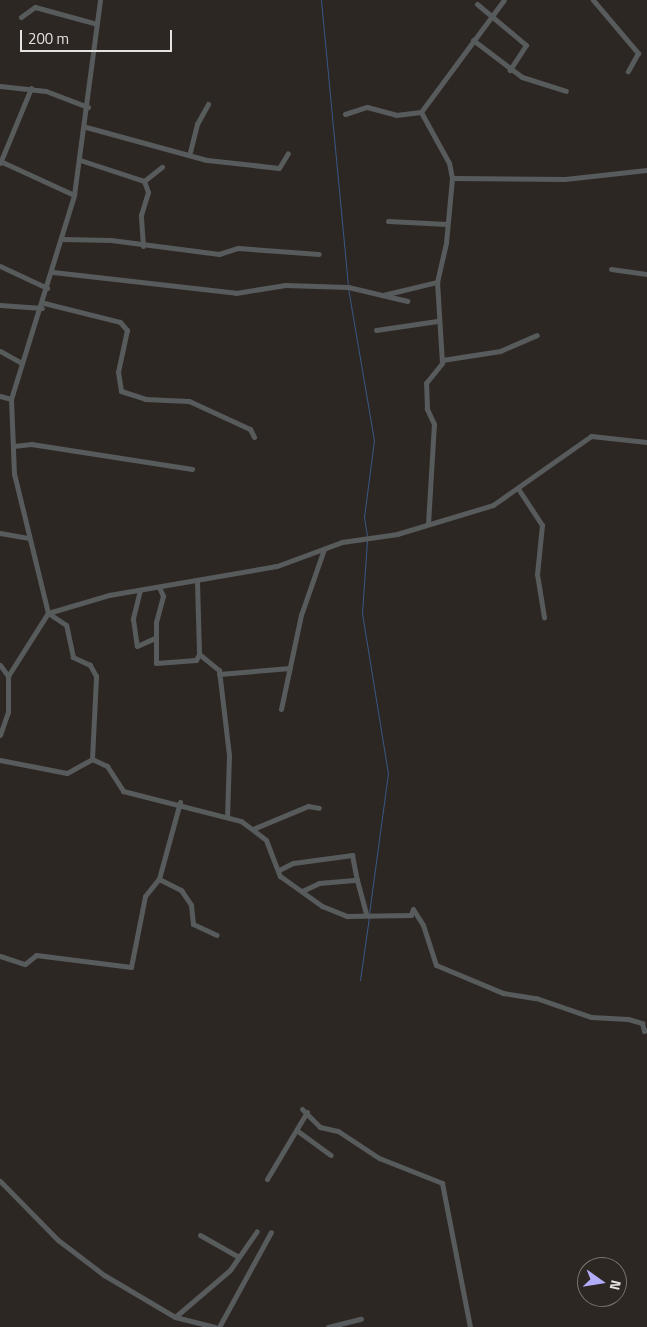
<!DOCTYPE html>
<html>
<head>
<meta charset="utf-8">
<style>
  body { margin:0 }
  #map { position:relative; width:647px; height:1327px; overflow:hidden; background:#2d2724; font-family:"Titillium Web",sans-serif }
  div>[style] { position:absolute }
  [style*='--x'] { left:calc(var(--x)*1px); top:calc(var(--y)*1px); width:calc(var(--w)*1px); rotate:calc(var(--a)*1deg) }
  .stream>* { height:1px; margin:-0.5px; padding:0 0.5px; transform-origin:0.5px; border-radius:0.5px; background:#385886 }
  .street>* { height:5px; margin:-2.5px; padding:0 2.5px; transform-origin:2.5px; border-radius:2.5px; background:#575b5b }
  span { translate:-50% -50%; white-space:nowrap; text-align:center; line-height:1.15; -webkit-text-stroke:5px #2d2724; paint-order:stroke }
  .north { position:absolute; left:577px; top:1257px; width:50px; height:50px; box-sizing:border-box; background:#2d2724; border:1px solid #77726f; border-radius:50%; rotate:103deg; font-size:14px; font-weight:700; line-height:20px; text-align:center; color:#e6e2e0 }
  .north::after { content:''; display:block; margin:auto; width:18px; height:22px; background:#b2adf9; clip-path:polygon(50% 0,100% 100%,50% 72%,0 100%) }
  .scale { position:absolute; left:20px; top:30px; width:152px; height:22px; box-sizing:border-box; border:2px solid #e6e2e0; border-top:0; padding-left:6px; font-size:15px; line-height:18px; white-space:nowrap; color:#e6e2e0; -webkit-text-stroke:4px #2d2724; paint-order:stroke }
</style>
</head>
<body>
<div id="map">
  <div class="stream">
    <div style="--x:321;--y:0;--w:285;--a:84.6"></div>
    <div style="--x:348;--y:288;--w:154;--a:80.3"></div>
    <div style="--x:374;--y:440;--w:78;--a:97.4"></div>
    <div style="--x:364;--y:517;--w:19;--a:81"></div>
    <div style="--x:367;--y:540;--w:73;--a:93.9"></div>
    <div style="--x:362;--y:613;--w:162;--a:80.8"></div>
    <div style="--x:388;--y:773;--w:141;--a:97.7"></div>
    <div style="--x:360;--y:980;--w:64;--a:-81.9"></div>
  </div>
  <div class="street">
    <div style="--x:593;--y:0;--w:70;--a:49.7"></div>
    <div style="--x:638;--y:53;--w:21;--a:119"></div>
    <div style="--x:477;--y:4;--w:64;--a:39.9"></div>
    <div style="--x:526;--y:45;--w:30;--a:123"></div>
    <div style="--x:21;--y:17;--w:17;--a:-36"></div>
    <div style="--x:35;--y:7;--w:64;--a:15.3"></div>
    <div style="--x:473;--y:40;--w:61;--a:37.1"></div>
    <div style="--x:522;--y:77;--w:46;--a:17.7"></div>
    <div style="--x:0;--y:86;--w:46;--a:6.2"></div>
    <div style="--x:46;--y:91;--w:45;--a:20.9"></div>
    <div style="--x:345;--y:114;--w:23;--a:-18"></div>
    <div style="--x:367;--y:107;--w:30;--a:15"></div>
    <div style="--x:396;--y:115;--w:25;--a:-7"></div>
    <div style="--x:86;--y:127;--w:125;--a:15.3"></div>
    <div style="--x:207;--y:160;--w:72;--a:6.3"></div>
    <div style="--x:279;--y:168;--w:17;--a:-59"></div>
    <div style="--x:190;--y:152;--w:29;--a:-76"></div>
    <div style="--x:197;--y:124;--w:23;--a:-61"></div>
    <div style="--x:80;--y:160;--w:67;--a:18.2"></div>
    <div style="--x:0;--y:161;--w:81;--a:24.7"></div>
    <div style="--x:0;--y:163;--w:81;--a:-67.5"></div>
    <div style="--x:452;--y:178;--w:113;--a:0.5"></div>
    <div style="--x:565;--y:179;--w:82;--a:-6.3"></div>
    <div style="--x:388;--y:221;--w:59;--a:2.9"></div>
    <div style="--x:62;--y:239;--w:49;--a:1.2"></div>
    <div style="--x:111;--y:240;--w:109;--a:7.4"></div>
    <div style="--x:219;--y:254;--w:20;--a:-18"></div>
    <div style="--x:238;--y:248;--w:81;--a:4.2"></div>
    <div style="--x:143;--y:246;--w:31;--a:-94"></div>
    <div style="--x:141;--y:215;--w:24;--a:-73"></div>
    <div style="--x:148;--y:192;--w:12;--a:-110"></div>
    <div style="--x:144;--y:181;--w:23;--a:-38"></div>
    <div style="--x:0;--y:266;--w:52;--a:25.1"></div>
    <div style="--x:611;--y:269;--w:36;--a:8"></div>
    <div style="--x:53;--y:272;--w:184;--a:6.5"></div>
    <div style="--x:236;--y:293;--w:50;--a:-9.3"></div>
    <div style="--x:285;--y:285;--w:63;--a:1.8"></div>
    <div style="--x:348;--y:287;--w:61;--a:13.3"></div>
    <div style="--x:383;--y:295;--w:56;--a:-13.5"></div>
    <div style="--x:44;--y:303;--w:78;--a:14"></div>
    <div style="--x:120;--y:322;--w:11;--a:49"></div>
    <div style="--x:127;--y:330;--w:43;--a:102.1"></div>
    <div style="--x:118;--y:372;--w:19;--a:81"></div>
    <div style="--x:121;--y:391;--w:25;--a:18"></div>
    <div style="--x:145;--y:399;--w:44;--a:2.6"></div>
    <div style="--x:189;--y:401;--w:67;--a:24.7"></div>
    <div style="--x:250;--y:429;--w:9;--a:63"></div>
    <div style="--x:0;--y:305;--w:42;--a:4.1"></div>
    <div style="--x:376;--y:330;--w:62;--a:-8.4"></div>
    <div style="--x:0;--y:351;--w:25;--a:29"></div>
    <div style="--x:442;--y:360;--w:59;--a:-8.8"></div>
    <div style="--x:500;--y:351;--w:40;--a:-23.4"></div>
    <div style="--x:0;--y:396;--w:11;--a:15"></div>
    <div style="--x:13;--y:446;--w:18;--a:-6"></div>
    <div style="--x:31;--y:444;--w:163;--a:8.8"></div>
    <div style="--x:519;--y:490;--w:42;--a:56.7"></div>
    <div style="--x:542;--y:525;--w:49;--a:95.8"></div>
    <div style="--x:537;--y:574;--w:44;--a:80.8"></div>
    <div style="--x:428;--y:524;--w:100;--a:-86.6"></div>
    <div style="--x:434;--y:424;--w:17;--a:-115"></div>
    <div style="--x:427;--y:409;--w:26;--a:-92"></div>
    <div style="--x:426;--y:383;--w:26;--a:-51"></div>
    <div style="--x:442;--y:363;--w:81;--a:-93.5"></div>
    <div style="--x:437;--y:282;--w:40;--a:-77"></div>
    <div style="--x:446;--y:243;--w:65;--a:-84.7"></div>
    <div style="--x:452;--y:178;--w:15;--a:-101"></div>
    <div style="--x:449;--y:163;--w:58;--a:-118.8"></div>
    <div style="--x:421;--y:112;--w:139;--a:-53.5"></div>
    <div style="--x:0;--y:533;--w:28;--a:10"></div>
    <div style="--x:197;--y:581;--w:73;--a:88.4"></div>
    <div style="--x:199;--y:654;--w:26;--a:39"></div>
    <div style="--x:219;--y:670;--w:86;--a:83.3"></div>
    <div style="--x:229;--y:755;--w:62;--a:91.8"></div>
    <div style="--x:159;--y:587;--w:10;--a:66"></div>
    <div style="--x:163;--y:596;--w:27;--a:105"></div>
    <div style="--x:156;--y:622;--w:41;--a:90"></div>
    <div style="--x:156;--y:663;--w:40;--a:-4.3"></div>
    <div style="--x:196;--y:660;--w:7;--a:-63"></div>
    <div style="--x:140;--y:590;--w:30;--a:104"></div>
    <div style="--x:133;--y:619;--w:27;--a:82"></div>
    <div style="--x:137;--y:646;--w:20;--a:-24"></div>
    <div style="--x:0;--y:665;--w:14;--a:54"></div>
    <div style="--x:219;--y:674;--w:71;--a:-4.8"></div>
    <div style="--x:281;--y:709;--w:96;--a:-78"></div>
    <div style="--x:301;--y:615;--w:70;--a:-70.8"></div>
    <div style="--x:0;--y:735;--w:24;--a:-71"></div>
    <div style="--x:8;--y:712;--w:36;--a:-90"></div>
    <div style="--x:8;--y:676;--w:75;--a:-57.6"></div>
    <div style="--x:48;--y:613;--w:143;--a:-103.7"></div>
    <div style="--x:14;--y:474;--w:75;--a:-92.3"></div>
    <div style="--x:11;--y:399;--w:214;--a:-72.8"></div>
    <div style="--x:74;--y:195;--w:197;--a:-82.4"></div>
    <div style="--x:92;--y:759;--w:83;--a:-87.2"></div>
    <div style="--x:96;--y:676;--w:13;--a:-119"></div>
    <div style="--x:90;--y:665;--w:19;--a:-155"></div>
    <div style="--x:73;--y:657;--w:33;--a:-102"></div>
    <div style="--x:66;--y:625;--w:22;--a:-146"></div>
    <div style="--x:48;--y:613;--w:64;--a:-16.4"></div>
    <div style="--x:109;--y:595;--w:170;--a:-9.8"></div>
    <div style="--x:277;--y:566;--w:69;--a:-20.3"></div>
    <div style="--x:342;--y:542;--w:56;--a:-8.3"></div>
    <div style="--x:397;--y:534;--w:100;--a:-16.8"></div>
    <div style="--x:493;--y:505;--w:120;--a:-35.1"></div>
    <div style="--x:591;--y:436;--w:56;--a:6.1"></div>
    <div style="--x:0;--y:760;--w:68;--a:11"></div>
    <div style="--x:67;--y:773;--w:29;--a:-29"></div>
    <div style="--x:92;--y:759;--w:17;--a:25"></div>
    <div style="--x:107;--y:766;--w:30;--a:57"></div>
    <div style="--x:123;--y:791;--w:122;--a:14.3"></div>
    <div style="--x:241;--y:821;--w:31;--a:37"></div>
    <div style="--x:266;--y:840;--w:39;--a:69"></div>
    <div style="--x:280;--y:876;--w:52;--a:35.5"></div>
    <div style="--x:322;--y:906;--w:27;--a:22"></div>
    <div style="--x:347;--y:916;--w:64;--a:-0.9"></div>
    <div style="--x:411;--y:915;--w:6;--a:-72"></div>
    <div style="--x:413;--y:909;--w:19;--a:58"></div>
    <div style="--x:423;--y:925;--w:42;--a:72"></div>
    <div style="--x:436;--y:965;--w:73;--a:22.7"></div>
    <div style="--x:503;--y:993;--w:33;--a:9"></div>
    <div style="--x:536;--y:998;--w:58;--a:19.1"></div>
    <div style="--x:591;--y:1017;--w:37;--a:3"></div>
    <div style="--x:628;--y:1019;--w:15;--a:16"></div>
    <div style="--x:642;--y:1023;--w:8;--a:76"></div>
    <div style="--x:644;--y:1031;--w:3;--a:-18"></div>
    <div style="--x:180;--y:802;--w:80;--a:105.3"></div>
    <div style="--x:159;--y:879;--w:25;--a:27"></div>
    <div style="--x:181;--y:890;--w:18;--a:56"></div>
    <div style="--x:191;--y:905;--w:19;--a:84"></div>
    <div style="--x:193;--y:924;--w:26;--a:25"></div>
    <div style="--x:253;--y:829;--w:60;--a:-22.7"></div>
    <div style="--x:308;--y:806;--w:11;--a:10"></div>
    <div style="--x:279;--y:870;--w:16;--a:-27"></div>
    <div style="--x:293;--y:863;--w:60;--a:-7.7"></div>
    <div style="--x:352;--y:855;--w:25;--a:79"></div>
    <div style="--x:302;--y:891;--w:19;--a:-25"></div>
    <div style="--x:319;--y:883;--w:38;--a:-5"></div>
    <div style="--x:357;--y:880;--w:34;--a:75"></div>
    <div style="--x:0;--y:956;--w:26;--a:18"></div>
    <div style="--x:25;--y:964;--w:14;--a:-39"></div>
    <div style="--x:36;--y:955;--w:96;--a:7.2"></div>
    <div style="--x:131;--y:967;--w:72;--a:-78.8"></div>
    <div style="--x:145;--y:896;--w:22;--a:-51"></div>
    <div style="--x:302;--y:1109;--w:25;--a:45"></div>
    <div style="--x:320;--y:1127;--w:18;--a:13"></div>
    <div style="--x:338;--y:1131;--w:49;--a:33.4"></div>
    <div style="--x:379;--y:1158;--w:68;--a:21.6"></div>
    <div style="--x:442;--y:1183;--w:147;--a:79"></div>
    <div style="--x:299;--y:1132;--w:39;--a:36"></div>
    <div style="--x:267;--y:1179;--w:78;--a:-59.2"></div>
    <div style="--x:0;--y:1181;--w:83;--a:45.5"></div>
    <div style="--x:58;--y:1240;--w:58;--a:37.3"></div>
    <div style="--x:104;--y:1275;--w:82;--a:30.6"></div>
    <div style="--x:175;--y:1317;--w:72;--a:-40.5"></div>
    <div style="--x:230;--y:1270;--w:47;--a:-55.3"></div>
    <div style="--x:200;--y:1235;--w:43;--a:29.6"></div>
    <div style="--x:175;--y:1317;--w:41;--a:14"></div>
    <div style="--x:219;--y:1327;--w:108;--a:-61.3"></div>
    <div style="--x:328;--y:1327;--w:34;--a:-14"></div>
  </div>
  <div class="north">N</div>
  <div class="scale">200 m</div>
</div>
</body>
</html>
